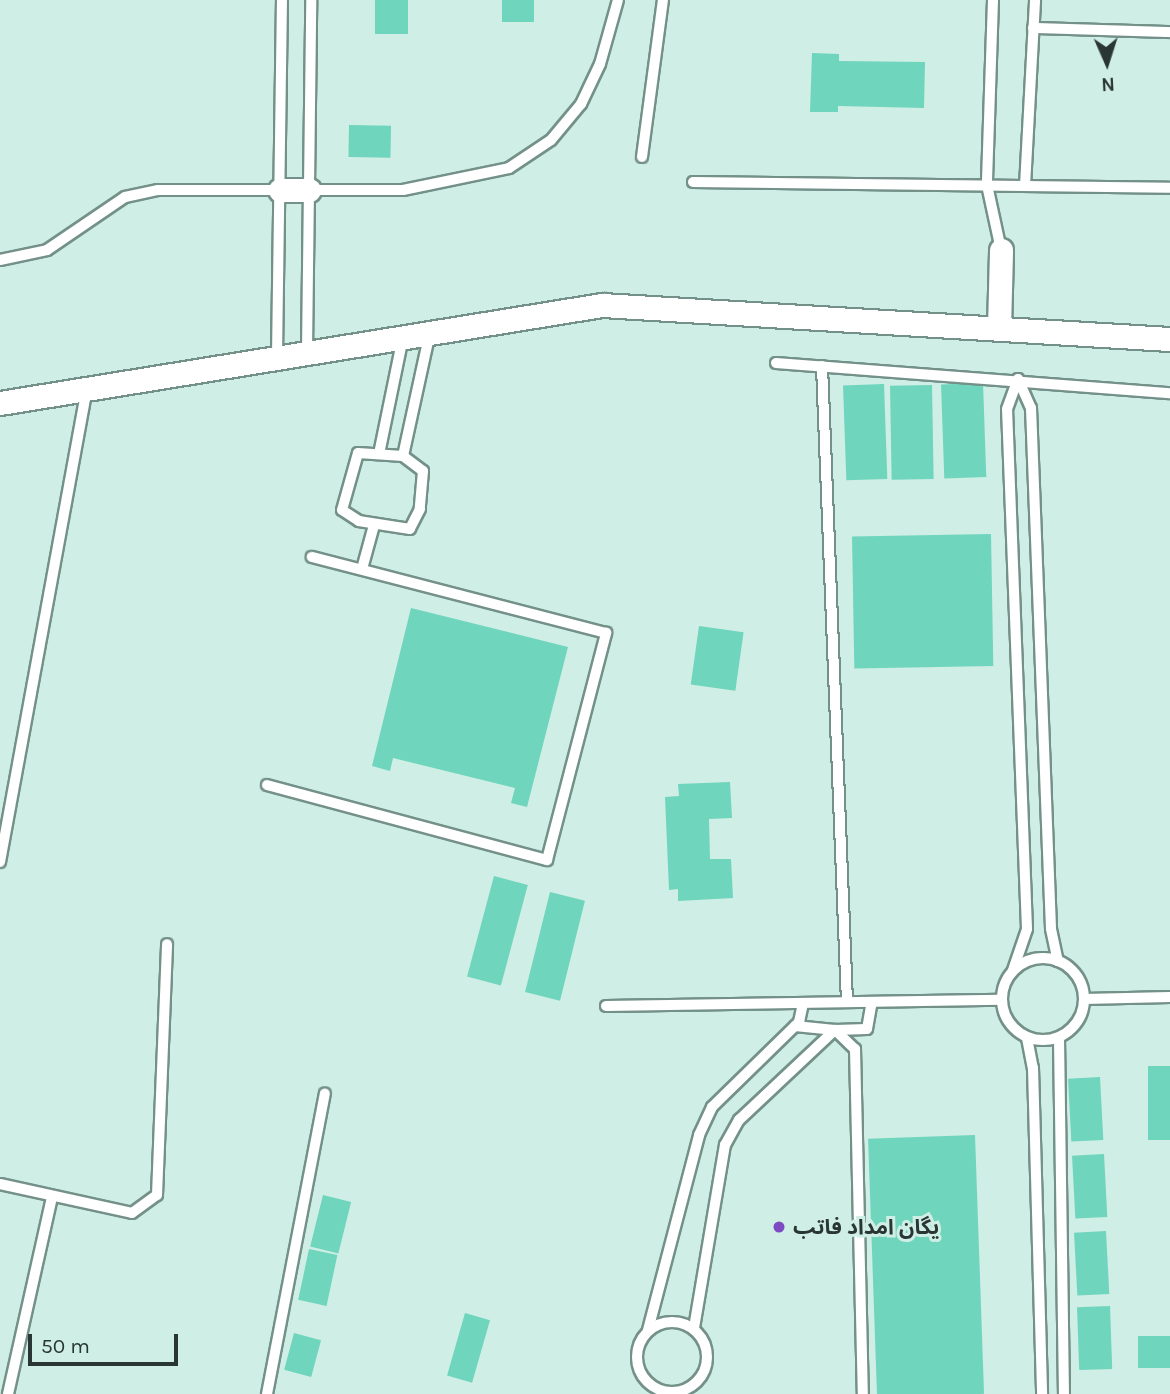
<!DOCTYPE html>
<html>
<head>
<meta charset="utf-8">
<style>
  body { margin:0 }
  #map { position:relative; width:1170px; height:1394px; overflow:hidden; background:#cfeee5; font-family:Karla,"Noto Sans Arabic",sans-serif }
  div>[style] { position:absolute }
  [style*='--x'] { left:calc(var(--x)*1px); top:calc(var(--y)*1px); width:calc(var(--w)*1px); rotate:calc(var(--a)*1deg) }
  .building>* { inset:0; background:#6fd5bd; transform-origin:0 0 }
  .roads { filter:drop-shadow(2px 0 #749189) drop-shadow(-2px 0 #749189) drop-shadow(0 2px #749189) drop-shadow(0 -2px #749189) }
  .service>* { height:10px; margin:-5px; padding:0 5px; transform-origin:5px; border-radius:5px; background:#fff }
  .service>.ring { margin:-5px; padding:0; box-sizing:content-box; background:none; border:10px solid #fff; border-radius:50% }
  .minor>* { height:23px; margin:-11.5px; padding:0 11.5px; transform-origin:11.5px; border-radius:11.5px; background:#fff }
  .dots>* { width:19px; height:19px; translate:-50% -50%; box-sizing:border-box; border:4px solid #cfeee5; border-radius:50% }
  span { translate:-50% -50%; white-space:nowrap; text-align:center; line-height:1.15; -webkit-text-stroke:6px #cfeee5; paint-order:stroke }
  .poi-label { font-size:21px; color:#2a3633; font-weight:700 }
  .left { translate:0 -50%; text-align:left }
  .north { position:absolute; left:1072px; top:28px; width:70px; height:70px; -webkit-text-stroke:5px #cfeee5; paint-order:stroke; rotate:177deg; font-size:19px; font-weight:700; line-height:28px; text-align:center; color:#2a3633 }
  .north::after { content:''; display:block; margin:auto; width:24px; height:32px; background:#2a3633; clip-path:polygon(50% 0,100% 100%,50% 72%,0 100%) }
  .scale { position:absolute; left:28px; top:1334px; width:150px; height:32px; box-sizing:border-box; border:4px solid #2a3633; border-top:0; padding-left:9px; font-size:21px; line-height:24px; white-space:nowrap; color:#2a3633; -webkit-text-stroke:5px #cfeee5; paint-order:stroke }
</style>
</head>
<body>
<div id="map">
  <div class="building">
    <div style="left:375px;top:0;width:33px;height:34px"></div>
    <div style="left:502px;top:0;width:32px;height:22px"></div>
    <div style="clip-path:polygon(812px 53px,839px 54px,839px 61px,925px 62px,924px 108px,838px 106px,838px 112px,810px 112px)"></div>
    <div style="left:349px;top:125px;width:42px;height:32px;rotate:1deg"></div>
    <div style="left:983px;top:383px;width:94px;height:42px;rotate:88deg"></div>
    <div style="left:884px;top:384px;width:95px;height:41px;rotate:88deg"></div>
    <div style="left:932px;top:385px;width:94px;height:42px;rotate:89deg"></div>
    <div style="left:991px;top:534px;width:132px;height:139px;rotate:89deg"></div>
    <div style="clip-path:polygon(411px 608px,568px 647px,527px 807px,511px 803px,515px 788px,393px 758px,390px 771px,372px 766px)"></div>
    <div style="left:699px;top:626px;width:45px;height:59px;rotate:8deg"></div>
    <div style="clip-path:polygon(730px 782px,732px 818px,709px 819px,710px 859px,731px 859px,733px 898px,678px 901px,678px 889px,669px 890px,665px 797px,679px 796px,678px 784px)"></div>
    <div style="left:494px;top:876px;width:35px;height:104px;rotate:15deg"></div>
    <div style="left:550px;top:892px;width:36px;height:103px;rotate:14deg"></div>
    <div style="left:1148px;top:1066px;width:22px;height:74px"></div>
    <div style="left:1100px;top:1077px;width:63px;height:32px;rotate:87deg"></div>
    <div style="left:975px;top:1135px;width:259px;height:107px;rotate:88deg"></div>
    <div style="left:1104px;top:1154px;width:63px;height:32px;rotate:87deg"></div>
    <div style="left:323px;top:1195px;width:29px;height:53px;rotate:14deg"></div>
    <div style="left:1106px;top:1231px;width:63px;height:32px;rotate:87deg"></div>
    <div style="left:309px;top:1249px;width:29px;height:52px;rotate:12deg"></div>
    <div style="left:1110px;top:1306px;width:63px;height:33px;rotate:88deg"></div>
    <div style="left:465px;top:1313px;width:26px;height:65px;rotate:16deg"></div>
    <div style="left:294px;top:1333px;width:28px;height:38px;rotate:15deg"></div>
    <div style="left:1138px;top:1336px;width:32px;height:32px"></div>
  </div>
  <div class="roads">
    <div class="service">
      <div style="--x:993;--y:0;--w:185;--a:91.9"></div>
      <div style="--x:987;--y:185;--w:66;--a:77.8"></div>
      <div style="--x:1033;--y:28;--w:137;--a:1.7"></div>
      <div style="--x:642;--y:157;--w:158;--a:-82.4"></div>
      <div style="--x:693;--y:182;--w:477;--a:0.7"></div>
      <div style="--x:1025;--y:186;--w:186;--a:-86.9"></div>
      <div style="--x:309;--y:190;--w:94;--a:0"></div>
      <div style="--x:403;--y:190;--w:108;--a:-11.7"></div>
      <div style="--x:509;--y:168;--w:50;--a:-33.7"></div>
      <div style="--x:551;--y:140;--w:47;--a:-50.2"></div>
      <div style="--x:581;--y:104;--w:44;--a:-64.6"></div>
      <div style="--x:600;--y:64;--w:66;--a:-74.3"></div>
      <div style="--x:0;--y:260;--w:48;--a:-12"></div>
      <div style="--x:47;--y:250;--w:94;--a:-34.2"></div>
      <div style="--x:125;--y:197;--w:34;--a:-12"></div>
      <div style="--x:158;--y:190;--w:122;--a:0"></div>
      <div style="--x:307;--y:351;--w:351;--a:-89.3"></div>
      <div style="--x:277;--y:356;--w:356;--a:-89.2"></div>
      <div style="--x:776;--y:363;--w:395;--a:4.4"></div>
      <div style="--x:822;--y:366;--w:636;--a:87.75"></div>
      <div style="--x:1018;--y:379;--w:32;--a:66"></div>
      <div style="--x:1031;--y:408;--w:521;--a:87.8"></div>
      <div style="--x:1051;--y:929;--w:33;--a:78"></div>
      <div style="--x:358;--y:453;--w:45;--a:3.8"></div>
      <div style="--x:403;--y:456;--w:25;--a:37"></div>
      <div style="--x:423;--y:471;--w:38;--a:95"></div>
      <div style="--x:420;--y:509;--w:22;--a:117"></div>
      <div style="--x:410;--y:529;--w:52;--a:-171.1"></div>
      <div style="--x:359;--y:521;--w:20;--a:-147"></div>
      <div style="--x:342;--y:510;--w:59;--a:-74.3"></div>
      <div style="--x:379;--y:454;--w:119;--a:-78.4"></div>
      <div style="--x:403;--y:456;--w:127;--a:-77.7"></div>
      <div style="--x:362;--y:569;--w:46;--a:-74.7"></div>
      <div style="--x:267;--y:785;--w:290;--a:15"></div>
      <div style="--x:547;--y:860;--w:235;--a:-75.4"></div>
      <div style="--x:606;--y:633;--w:304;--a:-165.5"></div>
      <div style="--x:0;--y:862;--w:482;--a:-79.6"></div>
      <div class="ring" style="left:1002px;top:958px;width:72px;height:72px"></div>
      <div style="--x:1013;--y:970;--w:43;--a:-71.1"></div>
      <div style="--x:1027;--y:929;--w:520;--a:-92.2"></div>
      <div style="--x:1007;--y:409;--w:32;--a:-70"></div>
      <div style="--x:1084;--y:999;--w:86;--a:-1.3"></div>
      <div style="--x:606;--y:1006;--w:395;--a:-0.9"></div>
      <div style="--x:795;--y:1026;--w:40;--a:5.7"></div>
      <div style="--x:835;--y:1030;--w:28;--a:44"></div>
      <div style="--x:855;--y:1049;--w:345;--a:88.7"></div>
      <div style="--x:1027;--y:1038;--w:31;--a:79"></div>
      <div style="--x:1033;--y:1068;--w:326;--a:88.4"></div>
      <div style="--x:1059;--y:1038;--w:356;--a:89.2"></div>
      <div style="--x:0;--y:1184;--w:135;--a:12.4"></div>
      <div style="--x:132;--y:1213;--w:31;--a:-36"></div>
      <div style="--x:157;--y:1195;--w:251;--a:-87.7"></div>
      <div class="ring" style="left:637px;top:1322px;width:60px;height:60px"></div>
      <div style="--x:694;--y:1328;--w:186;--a:-80.4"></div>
      <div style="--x:725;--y:1145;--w:29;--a:-61"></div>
      <div style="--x:739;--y:1120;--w:132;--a:-43.2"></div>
      <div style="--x:835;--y:1030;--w:32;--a:-2"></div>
      <div style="--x:867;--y:1029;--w:27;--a:-80"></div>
      <div style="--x:648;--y:1330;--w:202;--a:-75.3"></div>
      <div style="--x:699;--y:1135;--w:31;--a:-65"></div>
      <div style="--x:712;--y:1107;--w:122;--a:-44.3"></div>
      <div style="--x:799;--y:1022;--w:19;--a:-78"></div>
      <div style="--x:8;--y:1394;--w:202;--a:-77.4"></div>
      <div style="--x:267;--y:1394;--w:306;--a:-79.1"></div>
    </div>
    <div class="minor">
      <div style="--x:280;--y:190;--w:29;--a:0"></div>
      <div style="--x:999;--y:328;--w:78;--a:-88.5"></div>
      <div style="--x:0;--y:403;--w:610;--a:-9.25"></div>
      <div style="--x:602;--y:305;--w:569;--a:3.43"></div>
    </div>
  </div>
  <div class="dots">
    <div style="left:779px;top:1227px;background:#7d4ac1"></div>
  </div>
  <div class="poi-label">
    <span class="left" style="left:793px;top:1227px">یگان امداد فاتب</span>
  </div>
  <div class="north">N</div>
  <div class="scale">50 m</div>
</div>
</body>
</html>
